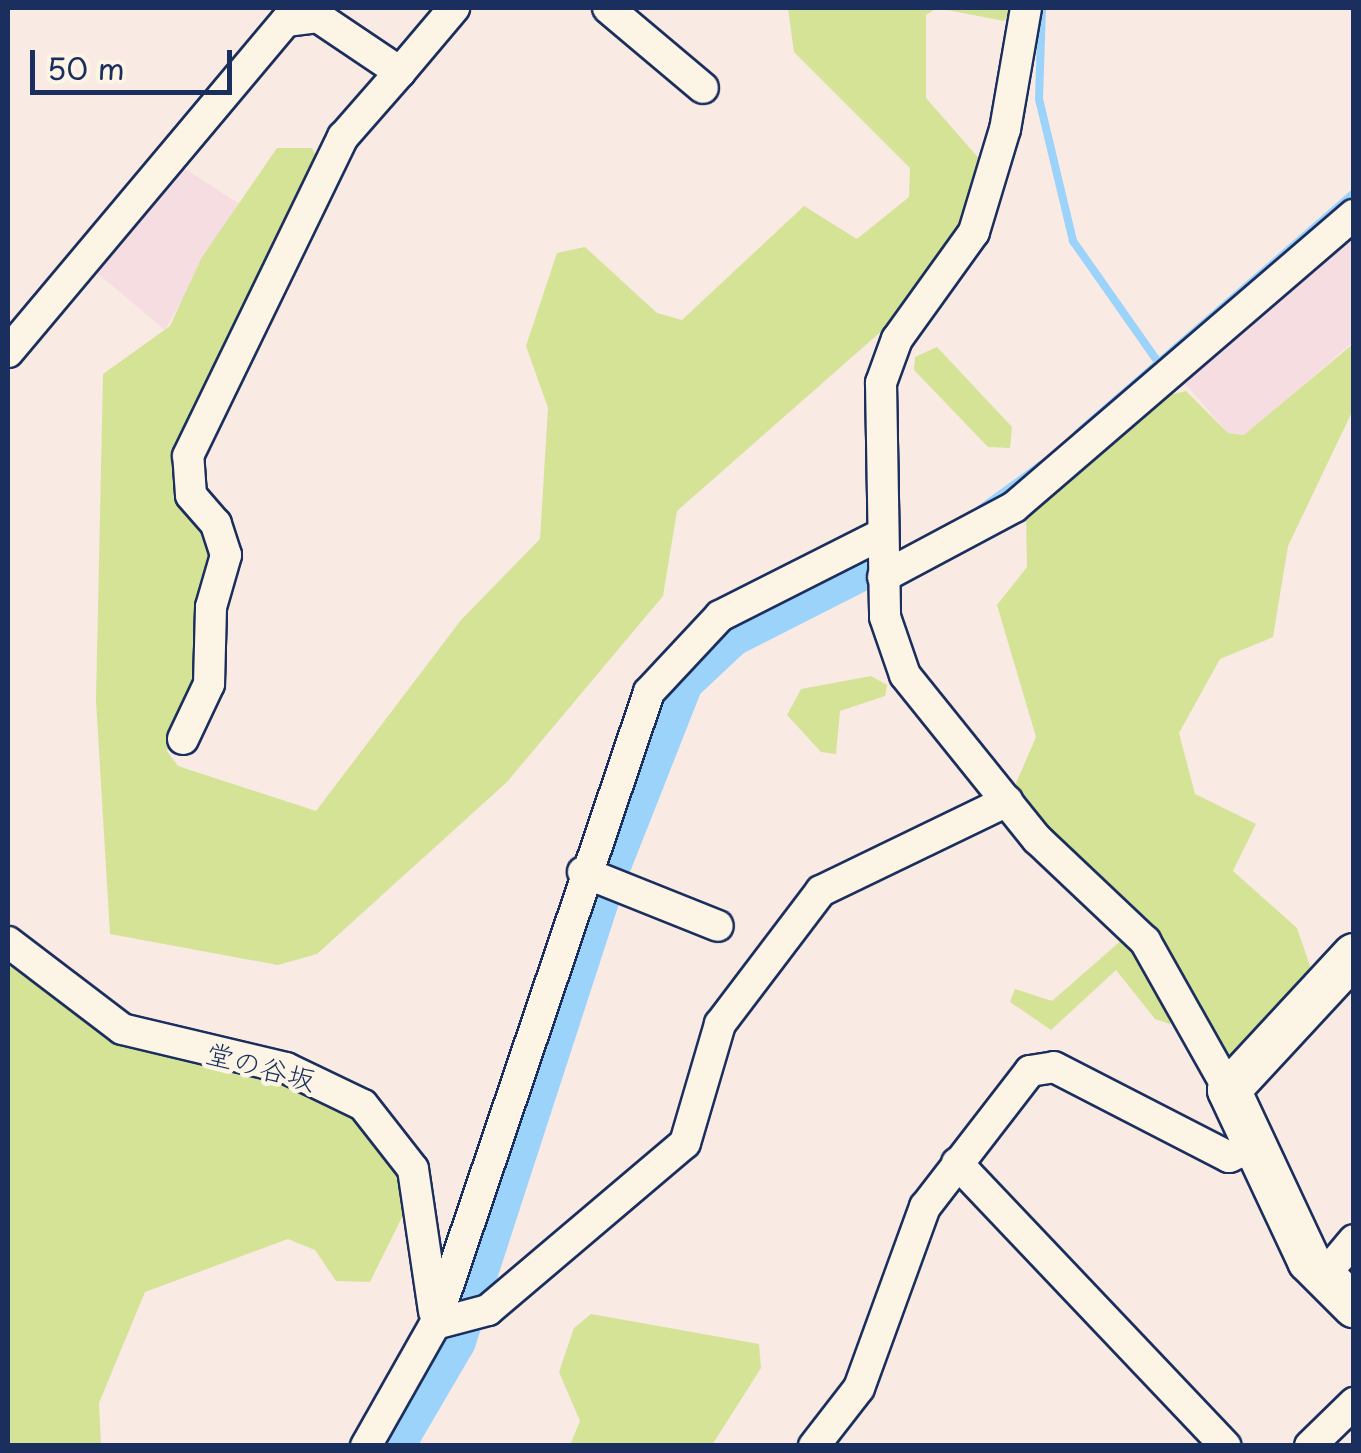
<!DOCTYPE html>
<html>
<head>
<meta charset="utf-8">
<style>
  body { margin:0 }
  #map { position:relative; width:1361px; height:1453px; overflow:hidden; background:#f9eae4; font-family:"Playpen Sans","Klee One",sans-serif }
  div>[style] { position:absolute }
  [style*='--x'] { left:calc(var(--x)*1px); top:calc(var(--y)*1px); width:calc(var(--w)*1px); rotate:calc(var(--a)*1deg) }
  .built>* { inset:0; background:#f6dde2 }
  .green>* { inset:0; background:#d5e397 }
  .stream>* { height:8px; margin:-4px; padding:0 4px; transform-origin:4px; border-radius:4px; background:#9cd3fb }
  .river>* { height:48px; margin:-24px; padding:0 24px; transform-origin:24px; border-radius:24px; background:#9cd3fb }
  .roads { filter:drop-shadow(2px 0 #1b2f5e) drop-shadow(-2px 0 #1b2f5e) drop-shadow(0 2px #1b2f5e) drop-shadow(0 -2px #1b2f5e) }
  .street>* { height:30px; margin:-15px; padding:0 15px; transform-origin:15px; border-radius:15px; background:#fcf5e5 }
  .secondary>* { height:42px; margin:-21px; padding:0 21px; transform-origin:21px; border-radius:21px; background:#fcf5e5 }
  span { translate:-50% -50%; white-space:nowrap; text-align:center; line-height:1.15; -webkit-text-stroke:9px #fcf5e5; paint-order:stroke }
  .street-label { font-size:28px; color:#1b2f5e }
  .frame { position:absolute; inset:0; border:10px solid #1b2f5e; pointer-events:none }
  .scale { position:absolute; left:30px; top:50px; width:202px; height:45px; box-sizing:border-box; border:5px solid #1b2f5e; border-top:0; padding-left:12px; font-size:30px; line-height:35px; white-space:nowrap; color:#1b2f5e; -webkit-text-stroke:8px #fcf5e5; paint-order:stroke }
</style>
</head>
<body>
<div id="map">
  <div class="built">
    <div style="clip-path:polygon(179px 165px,238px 203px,165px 330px,91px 268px)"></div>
    <div style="clip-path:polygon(1353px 230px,1353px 342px,1245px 435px,1228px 433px,1181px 379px)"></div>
  </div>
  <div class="green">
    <div style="clip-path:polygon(788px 8px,1012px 8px,1004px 21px,937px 8px,926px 15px,926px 98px,983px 163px,963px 227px,902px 313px,677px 511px,663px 596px,507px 782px,317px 954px,278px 965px,110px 934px,96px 701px,103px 374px,170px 326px,202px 257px,277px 148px,312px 148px,317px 159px,185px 435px,214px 542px,203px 663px,167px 751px,178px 766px,316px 811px,461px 620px,540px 539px,548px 408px,526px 346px,557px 253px,585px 247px,657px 313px,682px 320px,804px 206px,857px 239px,909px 197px,910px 168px,794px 52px)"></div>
    <div style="clip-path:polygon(1353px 344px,1353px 410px,1288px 546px,1273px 637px,1220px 659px,1179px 733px,1195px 794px,1256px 824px,1233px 871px,1297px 928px,1310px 966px,1311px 979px,1229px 1061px,1014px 788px,1036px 737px,997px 605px,1027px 567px,1026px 515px,1161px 397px,1186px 391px,1228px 433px,1244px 435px)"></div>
    <div style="clip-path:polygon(937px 347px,1012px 427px,1010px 448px,988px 447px,914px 370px,915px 357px)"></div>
    <div style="clip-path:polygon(871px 676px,887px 685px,885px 696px,840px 711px,836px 754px,821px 752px,787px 715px,801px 689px)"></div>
    <div style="clip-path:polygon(1124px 938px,1176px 1016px,1170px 1024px,1155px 1019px,1116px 970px,1051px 1030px,1010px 1002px,1015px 989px,1052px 1001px)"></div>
    <div style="clip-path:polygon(8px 953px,83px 1016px,336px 1099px,391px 1150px,408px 1205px,370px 1282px,336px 1281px,315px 1250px,288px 1239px,145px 1292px,99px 1403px,101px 1445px,8px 1446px)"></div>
    <div style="clip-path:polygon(591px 1314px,759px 1344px,761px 1368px,712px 1445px,570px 1445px,580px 1421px,559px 1372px,574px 1328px)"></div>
  </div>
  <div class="stream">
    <div style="--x:1042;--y:8;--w:91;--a:91.9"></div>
    <div style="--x:1039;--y:99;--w:146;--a:76.5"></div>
    <div style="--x:1073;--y:241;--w:148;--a:54.9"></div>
    <div style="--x:1078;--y:433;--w:366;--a:-41"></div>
    <div style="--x:979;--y:510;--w:77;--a:-36"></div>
  </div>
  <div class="river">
    <div style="--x:609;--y:860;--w:193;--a:-68.5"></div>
    <div style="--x:680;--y:680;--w:69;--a:-43.2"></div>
    <div style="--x:730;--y:633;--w:148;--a:-26.9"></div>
    <div style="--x:390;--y:1446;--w:123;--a:-59.7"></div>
    <div style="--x:452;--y:1340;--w:466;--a:-72"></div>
  </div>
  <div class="roads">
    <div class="street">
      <div style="--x:608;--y:8;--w:124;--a:40.1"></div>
      <div style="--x:1026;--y:8;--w:123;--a:99.8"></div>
      <div style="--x:1005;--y:129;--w:108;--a:106.8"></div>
      <div style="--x:974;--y:232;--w:132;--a:125.7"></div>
      <div style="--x:897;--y:339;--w:47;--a:110"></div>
      <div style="--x:881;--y:383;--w:234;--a:89"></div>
      <div style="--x:885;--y:617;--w:61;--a:71"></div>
      <div style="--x:905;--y:675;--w:211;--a:51.2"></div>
      <div style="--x:1037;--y:839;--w:149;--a:43.4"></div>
      <div style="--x:1145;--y:941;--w:171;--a:60.6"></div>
      <div style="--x:8;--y:352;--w:432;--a:-50"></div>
      <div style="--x:286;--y:21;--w:32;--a:-7"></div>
      <div style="--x:318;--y:17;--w:99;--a:33.9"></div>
      <div style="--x:400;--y:72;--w:84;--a:-49.8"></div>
      <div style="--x:883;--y:577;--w:149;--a:-28.1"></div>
      <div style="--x:1014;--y:507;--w:448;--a:-40.7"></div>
      <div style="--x:183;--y:739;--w:61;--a:-64.7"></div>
      <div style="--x:209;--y:684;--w:77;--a:-88.5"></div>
      <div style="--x:211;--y:607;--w:54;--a:-73.9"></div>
      <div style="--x:226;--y:555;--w:33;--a:-108"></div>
      <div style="--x:216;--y:524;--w:38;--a:-131"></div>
      <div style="--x:191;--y:495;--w:39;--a:-94"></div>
      <div style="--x:188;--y:456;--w:355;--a:-64.1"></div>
      <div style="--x:343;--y:137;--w:86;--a:-48.8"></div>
      <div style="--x:583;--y:872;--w:145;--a:21.8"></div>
      <div style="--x:8;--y:942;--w:143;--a:37.3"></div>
      <div style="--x:122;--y:1029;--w:169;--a:13.4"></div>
      <div style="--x:286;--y:1068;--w:85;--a:25.7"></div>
      <div style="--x:363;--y:1105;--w:81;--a:52"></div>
      <div style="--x:413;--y:1169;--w:144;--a:81.6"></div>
      <div style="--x:957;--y:1163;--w:390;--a:46.5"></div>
      <div style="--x:1323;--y:1277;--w:48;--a:-50"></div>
      <div style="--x:435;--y:1324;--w:55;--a:-14.8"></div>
      <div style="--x:488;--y:1310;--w:258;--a:-40.3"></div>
      <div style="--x:685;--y:1143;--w:124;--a:-73.6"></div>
      <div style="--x:720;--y:1024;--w:167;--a:-52.8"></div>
      <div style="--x:821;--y:891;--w:207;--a:-25.8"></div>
      <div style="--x:366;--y:1446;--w:140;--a:-60.5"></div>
      <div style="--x:435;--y:1324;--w:667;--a:-71.29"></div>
      <div style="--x:649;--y:692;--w:104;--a:-46.9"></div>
      <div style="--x:720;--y:616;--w:182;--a:-26.8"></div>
      <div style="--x:814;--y:1446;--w:73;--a:-52.2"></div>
      <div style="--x:859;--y:1388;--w:193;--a:-70"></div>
      <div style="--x:925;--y:1207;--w:172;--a:-52.3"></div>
      <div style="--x:1030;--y:1071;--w:24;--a:-9"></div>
      <div style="--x:1054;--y:1067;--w:197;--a:27.2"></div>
      <div style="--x:1229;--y:1157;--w:28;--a:-23"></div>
      <div style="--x:1310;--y:1446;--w:62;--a:-44.3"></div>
    </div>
    <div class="secondary">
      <div style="--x:1354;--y:955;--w:184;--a:132.8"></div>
      <div style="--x:1229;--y:1090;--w:189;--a:64.9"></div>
      <div style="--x:1309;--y:1261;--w:64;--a:45"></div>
    </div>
  </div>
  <div class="street-label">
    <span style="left:261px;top:1066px;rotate:15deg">堂の谷坂</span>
  </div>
  <div class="frame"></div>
  <div class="scale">50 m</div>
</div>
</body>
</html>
